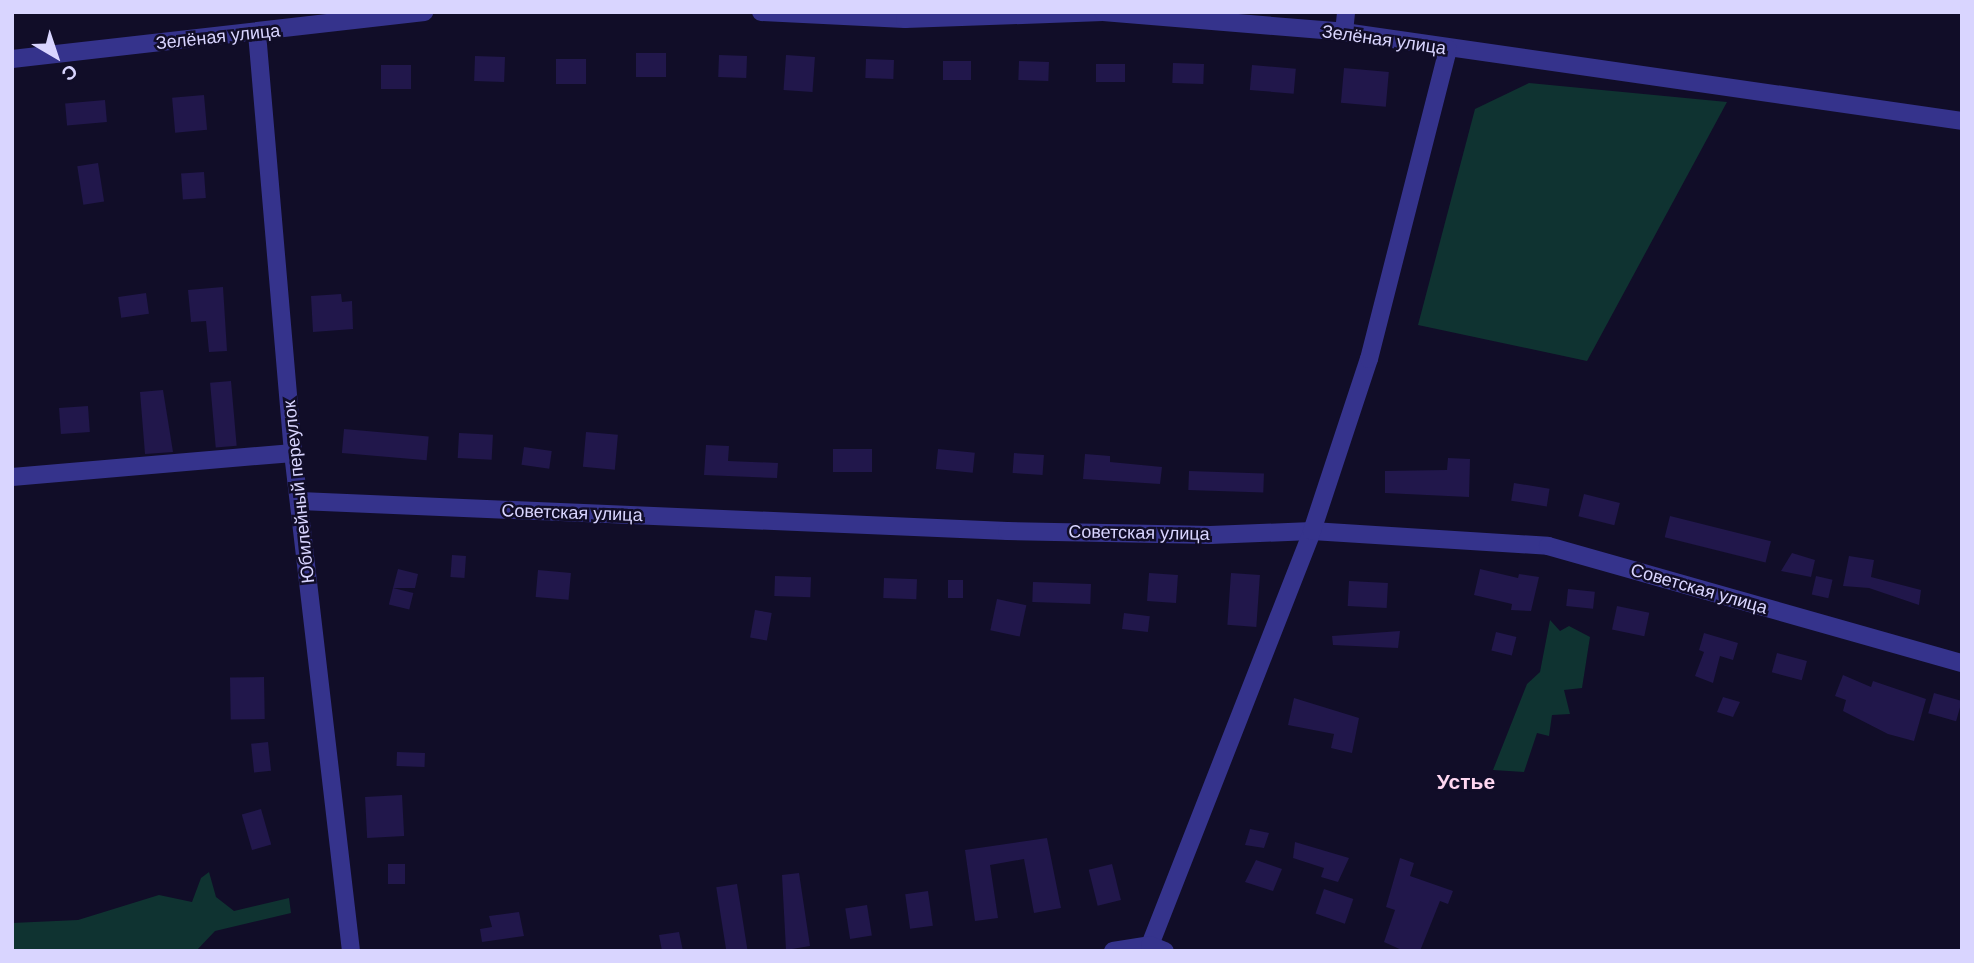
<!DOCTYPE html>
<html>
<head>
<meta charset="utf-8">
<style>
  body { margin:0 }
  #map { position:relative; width:1974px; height:963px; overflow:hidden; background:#110d28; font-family:Helvetica,sans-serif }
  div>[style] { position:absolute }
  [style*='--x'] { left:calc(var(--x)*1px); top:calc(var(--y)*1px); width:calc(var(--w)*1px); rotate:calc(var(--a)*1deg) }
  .green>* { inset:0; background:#0f3331 }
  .building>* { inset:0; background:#21174b; transform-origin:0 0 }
  .street>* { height:18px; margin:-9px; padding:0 9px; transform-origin:9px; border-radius:9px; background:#35338c }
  span { translate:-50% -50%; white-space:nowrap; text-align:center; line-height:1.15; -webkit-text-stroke:5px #110d28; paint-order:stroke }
  .street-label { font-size:18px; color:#d9d5ff }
  .quarter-label { font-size:21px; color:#ffd7f1; font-weight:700 }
  .frame { position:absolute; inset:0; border:14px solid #d9d5ff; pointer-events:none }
  .north { position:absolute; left:21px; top:21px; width:70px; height:70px; -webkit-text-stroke:5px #110d28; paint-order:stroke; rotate:141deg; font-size:19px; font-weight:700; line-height:28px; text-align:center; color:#d9d5ff }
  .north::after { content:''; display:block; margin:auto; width:24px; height:32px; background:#d9d5ff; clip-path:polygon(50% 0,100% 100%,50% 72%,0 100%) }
</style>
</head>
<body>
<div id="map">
  <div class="green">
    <div style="clip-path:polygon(1529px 83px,1727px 102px,1587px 361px,1418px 325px,1475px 109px)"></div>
    <div style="clip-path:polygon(1550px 620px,1560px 631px,1569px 626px,1590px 637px,1582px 688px,1564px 690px,1570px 714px,1552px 715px,1549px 736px,1537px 733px,1524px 772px,1493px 770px,1527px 684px,1540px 672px)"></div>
    <div style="clip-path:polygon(209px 872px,216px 897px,234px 911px,289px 898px,291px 913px,215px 931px,196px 951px,12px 951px,12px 923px,78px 920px,159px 895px,192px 902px,201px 878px)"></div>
  </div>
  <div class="building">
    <div style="left:636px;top:53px;width:30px;height:24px"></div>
    <div style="left:719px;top:55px;width:28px;height:22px;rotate:2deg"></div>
    <div style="left:786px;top:55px;width:29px;height:35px;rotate:4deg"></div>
    <div style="left:475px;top:56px;width:30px;height:25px;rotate:2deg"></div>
    <div style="left:556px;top:59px;width:30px;height:25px"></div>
    <div style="left:866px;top:59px;width:28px;height:19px;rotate:2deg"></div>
    <div style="left:943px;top:61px;width:28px;height:19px"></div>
    <div style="left:1019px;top:61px;width:30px;height:19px;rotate:2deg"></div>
    <div style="left:1173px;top:63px;width:31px;height:20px;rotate:2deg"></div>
    <div style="left:1096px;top:64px;width:29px;height:18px"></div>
    <div style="left:381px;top:65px;width:30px;height:24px"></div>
    <div style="left:1252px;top:65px;width:44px;height:25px;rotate:5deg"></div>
    <div style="left:1344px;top:68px;width:45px;height:35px;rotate:5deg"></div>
    <div style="left:204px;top:95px;width:35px;height:32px;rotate:85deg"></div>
    <div style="left:105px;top:100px;width:22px;height:40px;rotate:85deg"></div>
    <div style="left:98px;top:163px;width:39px;height:21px;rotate:81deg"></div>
    <div style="left:204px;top:172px;width:26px;height:23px;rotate:86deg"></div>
    <div style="clip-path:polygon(223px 287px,227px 351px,209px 352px,206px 321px,191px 322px,188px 290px)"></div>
    <div style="left:146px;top:293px;width:21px;height:28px;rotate:82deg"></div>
    <div style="clip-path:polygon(341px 294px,342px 302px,352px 301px,353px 329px,313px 332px,311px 296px)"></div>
    <div style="left:231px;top:381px;width:65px;height:21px;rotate:85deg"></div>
    <div style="clip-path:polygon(163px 390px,173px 452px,145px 454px,140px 392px)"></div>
    <div style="left:88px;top:406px;width:26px;height:29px;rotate:86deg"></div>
    <div style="left:344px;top:429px;width:85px;height:24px;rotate:5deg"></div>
    <div style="left:586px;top:432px;width:32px;height:35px;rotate:5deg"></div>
    <div style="left:459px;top:433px;width:34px;height:25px;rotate:3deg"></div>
    <div style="clip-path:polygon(706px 445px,729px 446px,728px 461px,778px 463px,777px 478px,704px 475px)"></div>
    <div style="left:524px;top:447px;width:28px;height:18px;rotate:8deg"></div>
    <div style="left:833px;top:449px;width:39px;height:23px"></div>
    <div style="left:938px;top:449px;width:37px;height:20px;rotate:6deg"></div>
    <div style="left:1014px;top:453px;width:30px;height:20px;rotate:4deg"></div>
    <div style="clip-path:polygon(1085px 454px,1110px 456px,1110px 462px,1162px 467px,1160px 484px,1083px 479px)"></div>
    <div style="clip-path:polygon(1448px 458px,1470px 459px,1469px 497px,1385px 493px,1385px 471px,1447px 470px)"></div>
    <div style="left:1189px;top:471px;width:75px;height:19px;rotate:2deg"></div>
    <div style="left:1514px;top:483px;width:36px;height:18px;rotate:9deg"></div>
    <div style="left:1584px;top:494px;width:37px;height:23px;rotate:14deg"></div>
    <div style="left:1670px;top:516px;width:104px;height:22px;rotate:14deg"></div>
    <div style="clip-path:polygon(1792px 553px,1815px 560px,1811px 577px,1781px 571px)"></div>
    <div style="left:452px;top:555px;width:14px;height:22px;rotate:4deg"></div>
    <div style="clip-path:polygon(1849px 556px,1874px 560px,1871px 577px,1921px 590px,1919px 605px,1869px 588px,1843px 586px)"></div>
    <div style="clip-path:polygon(398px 569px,418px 574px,415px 588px,393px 588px)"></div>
    <div style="clip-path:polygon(1480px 569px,1518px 578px,1519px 574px,1539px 577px,1531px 611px,1511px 610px,1512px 604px,1474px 595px)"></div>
    <div style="left:538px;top:570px;width:33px;height:27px;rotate:5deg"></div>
    <div style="left:1149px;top:573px;width:29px;height:28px;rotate:4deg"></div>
    <div style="left:1231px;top:573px;width:29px;height:52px;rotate:4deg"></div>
    <div style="left:775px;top:576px;width:36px;height:20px;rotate:2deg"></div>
    <div style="left:1816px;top:576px;width:17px;height:19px;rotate:13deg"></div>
    <div style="left:884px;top:578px;width:33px;height:20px;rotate:2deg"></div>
    <div style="left:963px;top:580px;width:18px;height:15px;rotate:90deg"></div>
    <div style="left:1349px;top:581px;width:39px;height:25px;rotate:3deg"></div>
    <div style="left:1033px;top:582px;width:58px;height:20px;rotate:2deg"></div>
    <div style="left:393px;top:588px;width:21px;height:17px;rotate:14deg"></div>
    <div style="left:1568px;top:589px;width:27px;height:17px;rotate:6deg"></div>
    <div style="left:997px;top:599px;width:30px;height:32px;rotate:12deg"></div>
    <div style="left:1617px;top:606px;width:33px;height:24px;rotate:12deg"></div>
    <div style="left:755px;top:610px;width:17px;height:28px;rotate:10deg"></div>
    <div style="left:1124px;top:613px;width:26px;height:16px;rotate:7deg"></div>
    <div style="clip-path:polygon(1400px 631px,1398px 648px,1333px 645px,1332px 636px)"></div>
    <div style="left:1496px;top:632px;width:21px;height:19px;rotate:14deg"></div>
    <div style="clip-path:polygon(1704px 633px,1738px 643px,1733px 660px,1720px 656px,1713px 683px,1695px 676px,1704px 652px,1699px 650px)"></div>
    <div style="left:1777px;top:653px;width:31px;height:20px;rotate:15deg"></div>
    <div style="clip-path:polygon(1843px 675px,1871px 687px,1873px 681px,1926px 699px,1914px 741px,1888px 734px,1843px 711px,1846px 700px,1835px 696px)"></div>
    <div style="left:264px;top:677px;width:42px;height:34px;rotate:89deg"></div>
    <div style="left:1934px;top:693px;width:29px;height:21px;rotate:16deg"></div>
    <div style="clip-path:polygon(1723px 697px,1740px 702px,1733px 717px,1717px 712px)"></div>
    <div style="clip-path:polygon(1294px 698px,1359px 718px,1352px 753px,1331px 748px,1334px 734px,1288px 725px)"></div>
    <div style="left:268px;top:742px;width:29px;height:17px;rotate:84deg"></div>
    <div style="left:397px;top:752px;width:28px;height:14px;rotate:2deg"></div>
    <div style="left:402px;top:795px;width:41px;height:37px;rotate:87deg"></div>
    <div style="left:261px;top:809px;width:37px;height:20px;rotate:74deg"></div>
    <div style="clip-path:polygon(1250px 829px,1269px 833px,1264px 848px,1245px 845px)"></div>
    <div style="clip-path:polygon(1047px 838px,1061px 908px,1034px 913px,1024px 859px,990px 865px,998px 918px,975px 921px,965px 850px)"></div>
    <div style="clip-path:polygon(1295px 842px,1349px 858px,1338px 882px,1321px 877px,1324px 868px,1293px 858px)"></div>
    <div style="clip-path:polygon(1400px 858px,1414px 863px,1410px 876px,1453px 891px,1448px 904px,1440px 901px,1420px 951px,1404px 951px,1384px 942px,1395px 910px,1386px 907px)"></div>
    <div style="clip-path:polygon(1256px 860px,1282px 869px,1273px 891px,1245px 882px)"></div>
    <div style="left:405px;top:864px;width:20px;height:17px;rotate:90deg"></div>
    <div style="left:1112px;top:864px;width:37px;height:24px;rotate:76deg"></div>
    <div style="clip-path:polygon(799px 873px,810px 946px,786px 950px,782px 875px)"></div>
    <div style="left:737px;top:884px;width:68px;height:21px;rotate:81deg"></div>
    <div style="left:1324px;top:889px;width:31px;height:26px;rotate:19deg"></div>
    <div style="left:928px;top:891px;width:35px;height:23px;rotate:82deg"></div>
    <div style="left:867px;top:905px;width:31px;height:22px;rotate:81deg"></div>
    <div style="clip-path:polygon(519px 912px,524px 936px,482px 942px,480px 929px,492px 927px,489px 916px)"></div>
    <div style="clip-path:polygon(679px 932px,683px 951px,662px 951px,659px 935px)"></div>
  </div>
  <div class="street">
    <div style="--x:761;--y:12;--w:144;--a:2.8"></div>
    <div style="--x:905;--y:19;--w:198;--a:-2"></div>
    <div style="--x:1103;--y:12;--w:242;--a:4.7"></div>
    <div style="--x:1344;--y:32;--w:624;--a:8.19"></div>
    <div style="--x:1344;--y:32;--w:20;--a:-84"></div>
    <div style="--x:257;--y:33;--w:422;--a:85.1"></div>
    <div style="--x:293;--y:453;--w:501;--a:83.36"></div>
    <div style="--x:12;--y:59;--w:415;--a:-6.5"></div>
    <div style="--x:12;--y:477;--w:282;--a:-4.9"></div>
    <div style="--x:300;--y:501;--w:708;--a:2.43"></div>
    <div style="--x:1007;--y:531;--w:203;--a:1.1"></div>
    <div style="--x:1210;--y:535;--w:102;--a:-2.2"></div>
    <div style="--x:1312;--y:531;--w:236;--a:3.6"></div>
    <div style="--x:1548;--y:546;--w:430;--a:15.8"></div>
    <div style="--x:1150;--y:945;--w:445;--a:-68.6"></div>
    <div style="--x:1312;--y:531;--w:181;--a:-71.7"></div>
    <div style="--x:1369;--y:359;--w:320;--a:-75.7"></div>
    <div style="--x:1113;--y:951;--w:37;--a:-9"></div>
    <div style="--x:1150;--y:945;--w:16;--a:22"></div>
  </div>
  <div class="street-label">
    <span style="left:218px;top:37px;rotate:-6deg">Зелёная улица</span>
    <span style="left:1384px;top:40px;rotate:8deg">Зелёная улица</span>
    <span style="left:299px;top:492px;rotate:-96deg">Юбилейный переулок</span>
    <span style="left:572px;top:513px;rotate:2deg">Советская улица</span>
    <span style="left:1139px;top:533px;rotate:1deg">Советская улица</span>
    <span style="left:1699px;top:589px;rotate:16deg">Советская улица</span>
  </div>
  <div class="quarter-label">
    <span style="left:1466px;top:782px">Устье</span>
  </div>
  <div class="frame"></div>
  <div class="north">С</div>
</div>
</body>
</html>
